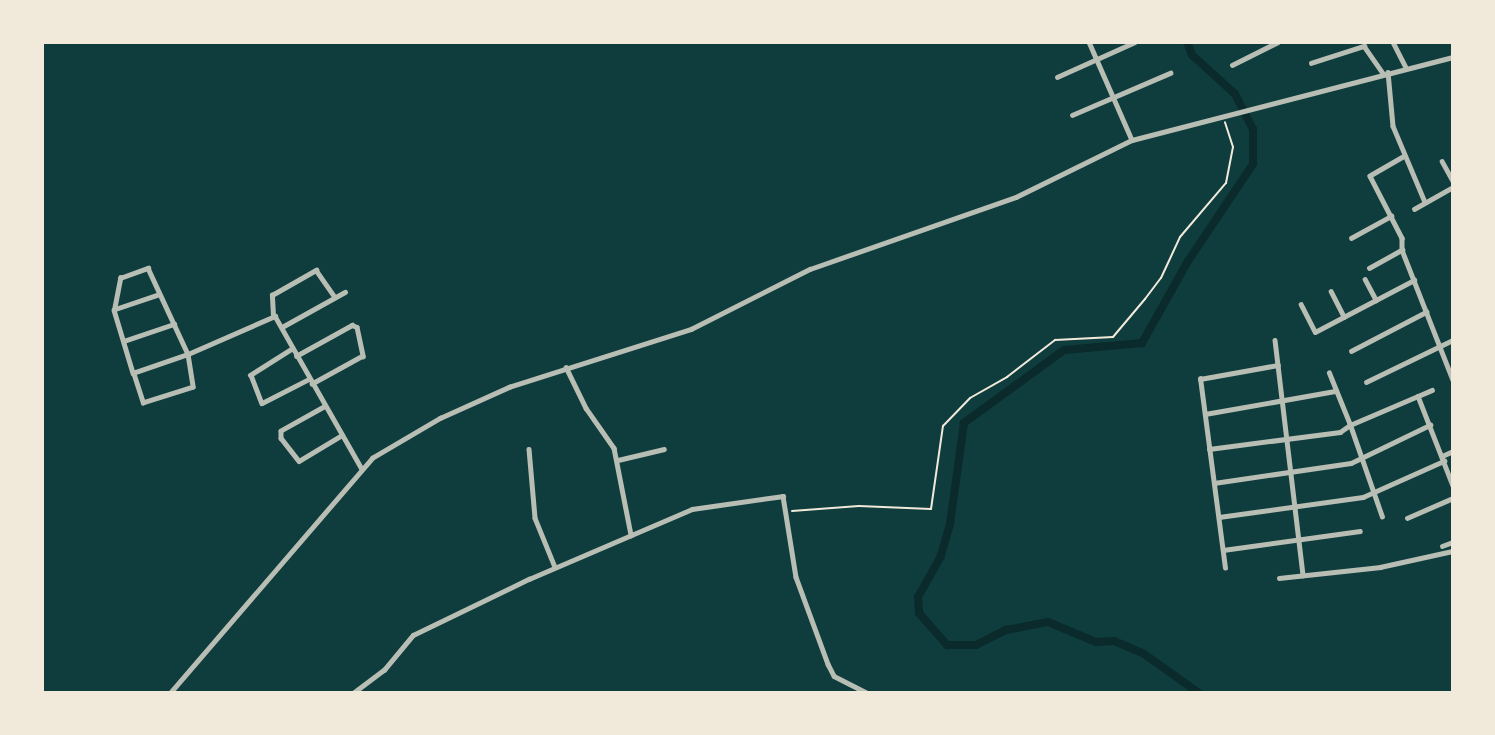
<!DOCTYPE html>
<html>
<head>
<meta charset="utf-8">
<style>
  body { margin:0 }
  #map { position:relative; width:1495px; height:735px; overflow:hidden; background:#0f3d3e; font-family:"Alegreya Sans",sans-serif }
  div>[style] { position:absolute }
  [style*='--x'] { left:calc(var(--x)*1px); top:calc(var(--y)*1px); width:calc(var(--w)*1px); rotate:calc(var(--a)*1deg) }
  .canal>* { height:8px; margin:-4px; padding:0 4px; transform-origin:4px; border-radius:4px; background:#0a2a2b }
  .path>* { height:2px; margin:-1px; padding:0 1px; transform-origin:1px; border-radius:1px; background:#f1e9da }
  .minor>* { height:4.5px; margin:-2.25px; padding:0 2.25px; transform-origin:2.25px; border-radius:2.25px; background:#b8beb3 }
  span { translate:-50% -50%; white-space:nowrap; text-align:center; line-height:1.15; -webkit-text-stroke:7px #f1e9da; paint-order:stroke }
  .frame { position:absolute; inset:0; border:44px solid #f1e9da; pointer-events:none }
</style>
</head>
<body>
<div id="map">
  <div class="canal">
    <div style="--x:1187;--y:42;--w:14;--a:69"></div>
    <div style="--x:1192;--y:55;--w:58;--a:42.2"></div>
    <div style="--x:1235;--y:94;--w:39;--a:63"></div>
    <div style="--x:1253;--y:129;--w:35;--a:90"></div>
    <div style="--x:1253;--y:164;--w:117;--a:123.8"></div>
    <div style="--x:1188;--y:261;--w:94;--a:119.3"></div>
    <div style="--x:1142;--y:343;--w:78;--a:174.9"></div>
    <div style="--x:1064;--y:350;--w:124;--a:143.9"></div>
    <div style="--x:964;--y:423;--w:102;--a:97.9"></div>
    <div style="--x:950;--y:524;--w:33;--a:106"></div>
    <div style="--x:941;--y:556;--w:47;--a:119.3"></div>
    <div style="--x:918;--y:597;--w:16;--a:86"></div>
    <div style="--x:919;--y:613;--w:43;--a:48.8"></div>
    <div style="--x:947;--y:645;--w:29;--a:0"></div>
    <div style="--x:976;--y:645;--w:34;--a:-27"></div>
    <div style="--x:1006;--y:630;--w:43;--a:-10.8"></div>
    <div style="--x:1048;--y:622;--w:52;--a:22.6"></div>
    <div style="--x:1096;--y:642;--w:18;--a:-3"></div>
    <div style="--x:1114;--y:641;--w:33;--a:23"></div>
    <div style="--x:1144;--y:654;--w:67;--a:35.3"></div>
  </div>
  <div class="path">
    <div style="--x:792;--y:511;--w:67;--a:-4.3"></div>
    <div style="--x:859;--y:506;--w:72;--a:2.4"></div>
    <div style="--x:931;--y:509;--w:84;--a:-81.8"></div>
    <div style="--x:943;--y:426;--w:39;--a:-46"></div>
    <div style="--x:970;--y:398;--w:43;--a:-29.6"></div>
    <div style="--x:1007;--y:377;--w:61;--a:-37.6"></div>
    <div style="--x:1055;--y:340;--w:58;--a:-3"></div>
    <div style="--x:1113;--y:337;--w:50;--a:-49.9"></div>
    <div style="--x:1145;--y:299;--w:26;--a:-53"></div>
    <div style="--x:1161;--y:278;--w:45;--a:-65.1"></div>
    <div style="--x:1180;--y:237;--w:71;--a:-49.6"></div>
    <div style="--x:1226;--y:183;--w:37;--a:-79"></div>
    <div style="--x:1233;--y:147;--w:26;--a:-108"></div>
  </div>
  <div class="minor">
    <div style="--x:1089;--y:42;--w:107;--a:66.3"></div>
    <div style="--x:1393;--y:42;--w:29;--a:63"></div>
    <div style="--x:1311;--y:63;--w:56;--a:-17.8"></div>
    <div style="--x:1364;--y:46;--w:33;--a:55"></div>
    <div style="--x:1232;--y:65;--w:51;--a:-26.6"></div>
    <div style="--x:1388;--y:72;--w:54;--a:84.7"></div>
    <div style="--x:1393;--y:126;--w:82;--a:67.2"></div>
    <div style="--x:1057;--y:77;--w:85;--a:-24.2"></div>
    <div style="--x:1072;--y:115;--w:107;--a:-23.2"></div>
    <div style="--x:1403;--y:157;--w:38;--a:150"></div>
    <div style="--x:1370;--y:176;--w:70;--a:62.7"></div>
    <div style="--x:1402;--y:238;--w:12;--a:90"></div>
    <div style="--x:1402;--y:250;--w:140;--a:68.6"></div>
    <div style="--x:1442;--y:161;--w:23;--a:61"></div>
    <div style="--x:1414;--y:209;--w:45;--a:-29.4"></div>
    <div style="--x:1351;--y:238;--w:46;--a:-28.8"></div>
    <div style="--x:1369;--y:268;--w:38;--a:-29"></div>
    <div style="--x:1365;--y:279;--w:24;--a:62"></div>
    <div style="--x:1331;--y:291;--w:29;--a:63"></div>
    <div style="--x:158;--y:295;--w:46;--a:161.2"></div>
    <div style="--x:114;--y:310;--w:33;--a:-79"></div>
    <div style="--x:120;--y:278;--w:30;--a:-20"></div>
    <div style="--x:148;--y:268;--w:95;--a:65.1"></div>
    <div style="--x:188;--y:354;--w:95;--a:-23.6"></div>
    <div style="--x:275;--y:316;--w:176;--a:60.4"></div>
    <div style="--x:1301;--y:304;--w:31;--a:63"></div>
    <div style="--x:1315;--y:332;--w:112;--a:-27.7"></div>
    <div style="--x:114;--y:310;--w:66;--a:73.2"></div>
    <div style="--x:273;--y:316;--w:21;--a:-93"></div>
    <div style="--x:272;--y:295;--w:51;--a:-29.6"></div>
    <div style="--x:316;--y:270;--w:33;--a:55"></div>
    <div style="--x:282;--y:327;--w:72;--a:-29.1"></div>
    <div style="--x:1275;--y:340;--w:237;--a:83.2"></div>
    <div style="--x:124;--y:341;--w:53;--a:-18.8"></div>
    <div style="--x:292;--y:349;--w:49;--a:147.6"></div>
    <div style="--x:251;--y:375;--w:30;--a:69"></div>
    <div style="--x:262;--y:403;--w:53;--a:-27.1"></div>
    <div style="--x:1351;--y:351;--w:85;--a:-27.5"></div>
    <div style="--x:188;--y:354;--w:33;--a:81"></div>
    <div style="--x:193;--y:387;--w:52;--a:162.3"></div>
    <div style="--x:143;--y:403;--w:32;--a:-108"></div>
    <div style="--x:133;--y:373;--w:58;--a:-19.1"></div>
    <div style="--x:296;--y:356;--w:64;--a:-29"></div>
    <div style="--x:352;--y:325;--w:5;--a:22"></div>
    <div style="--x:357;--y:327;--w:30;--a:78"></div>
    <div style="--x:363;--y:356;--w:58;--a:151.2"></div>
    <div style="--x:566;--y:367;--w:46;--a:64"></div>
    <div style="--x:586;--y:408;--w:49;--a:55"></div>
    <div style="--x:614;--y:448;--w:89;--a:78.9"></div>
    <div style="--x:1366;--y:382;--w:97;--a:-25.8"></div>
    <div style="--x:1418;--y:396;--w:15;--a:-23"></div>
    <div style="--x:324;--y:407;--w:49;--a:150.8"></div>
    <div style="--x:281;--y:431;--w:7;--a:90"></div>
    <div style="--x:281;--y:438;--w:29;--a:52"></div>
    <div style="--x:299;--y:461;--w:50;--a:-31.2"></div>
    <div style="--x:1205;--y:414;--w:133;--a:-10"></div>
    <div style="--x:529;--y:449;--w:69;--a:85"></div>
    <div style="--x:535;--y:518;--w:53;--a:67.8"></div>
    <div style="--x:1209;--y:449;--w:132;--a:-7.4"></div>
    <div style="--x:1340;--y:432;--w:12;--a:-35"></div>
    <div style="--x:1350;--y:425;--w:56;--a:-112"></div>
    <div style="--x:1442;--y:456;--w:12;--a:-24"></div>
    <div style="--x:618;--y:460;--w:47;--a:-13.4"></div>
    <div style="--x:1214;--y:483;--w:138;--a:-8.3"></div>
    <div style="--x:1351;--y:463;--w:88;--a:-25.7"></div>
    <div style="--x:1219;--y:517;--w:145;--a:-7.9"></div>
    <div style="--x:1363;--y:497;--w:89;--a:-24"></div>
    <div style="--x:1382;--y:517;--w:97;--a:-109.2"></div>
    <div style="--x:1350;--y:425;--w:74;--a:-23.1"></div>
    <div style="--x:1418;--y:396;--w:97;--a:68.7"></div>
    <div style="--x:1407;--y:518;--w:50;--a:-23.5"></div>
    <div style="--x:1442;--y:546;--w:12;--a:-20"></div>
    <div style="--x:1223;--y:550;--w:138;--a:-7.9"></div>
    <div style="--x:1225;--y:568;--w:191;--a:-97.5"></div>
    <div style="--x:1200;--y:379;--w:79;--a:-10.2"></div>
    <div style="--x:1279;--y:578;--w:102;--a:-6.2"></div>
    <div style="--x:1380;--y:567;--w:75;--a:-12.4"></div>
    <div style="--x:170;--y:693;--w:310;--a:-49.3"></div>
    <div style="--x:372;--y:458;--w:79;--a:-30.5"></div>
    <div style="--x:440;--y:418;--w:76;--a:-24.2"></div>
    <div style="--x:509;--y:387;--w:191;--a:-17.7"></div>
    <div style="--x:691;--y:329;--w:133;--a:-26.8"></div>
    <div style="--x:810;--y:269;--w:218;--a:-19.3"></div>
    <div style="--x:1016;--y:197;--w:129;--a:-26.2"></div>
    <div style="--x:1132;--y:140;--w:332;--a:-14.5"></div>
    <div style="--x:353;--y:693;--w:39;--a:-37"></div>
    <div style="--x:384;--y:670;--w:45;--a:-50.4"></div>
    <div style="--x:413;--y:635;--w:129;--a:-25.8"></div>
    <div style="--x:529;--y:579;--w:177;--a:-23.2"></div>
    <div style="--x:692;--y:509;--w:92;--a:-8.1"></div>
    <div style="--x:783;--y:496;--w:82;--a:80.9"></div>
    <div style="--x:796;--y:577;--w:93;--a:69.8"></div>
    <div style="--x:828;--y:664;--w:13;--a:63"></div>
    <div style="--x:834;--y:676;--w:37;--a:27"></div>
  </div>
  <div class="frame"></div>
</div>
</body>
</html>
